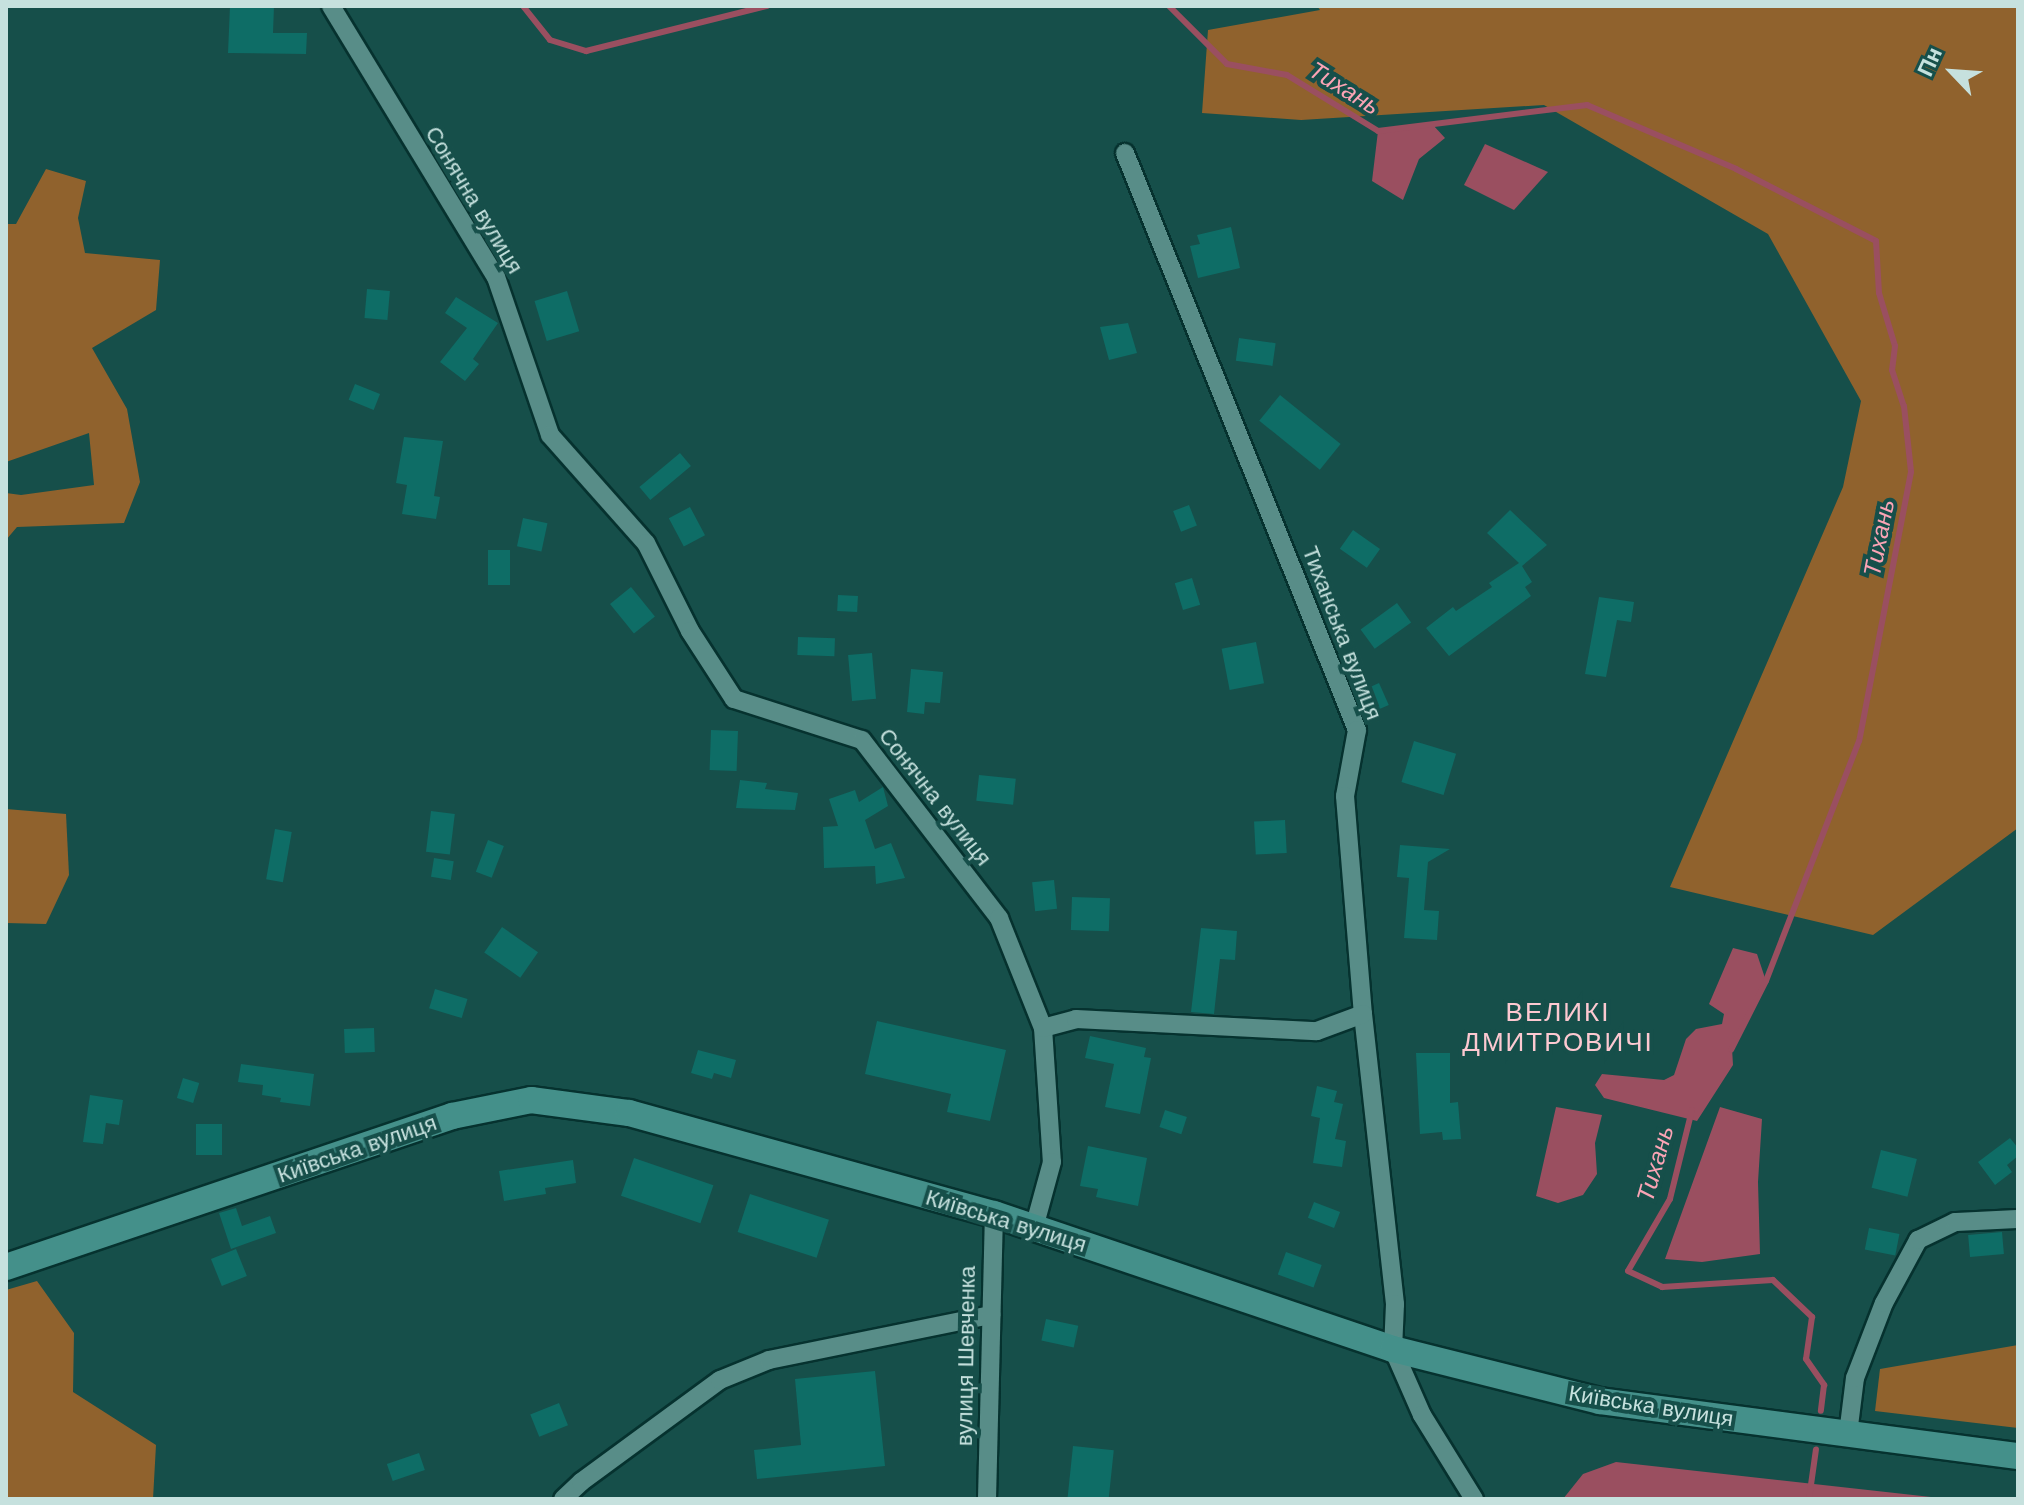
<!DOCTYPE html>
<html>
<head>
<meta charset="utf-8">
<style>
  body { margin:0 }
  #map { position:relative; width:2024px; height:1505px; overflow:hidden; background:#164f4a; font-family:"Work Sans",sans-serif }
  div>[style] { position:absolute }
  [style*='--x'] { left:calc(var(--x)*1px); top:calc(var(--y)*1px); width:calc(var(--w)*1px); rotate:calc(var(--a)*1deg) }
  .green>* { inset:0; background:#90622d }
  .water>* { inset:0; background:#9a4f60 }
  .stream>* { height:6px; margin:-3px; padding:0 3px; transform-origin:3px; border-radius:3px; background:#9a4f60 }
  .building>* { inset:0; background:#0e6d66; transform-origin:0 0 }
  .roads { filter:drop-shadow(2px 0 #06322f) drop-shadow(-2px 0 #06322f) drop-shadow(0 2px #06322f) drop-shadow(0 -2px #06322f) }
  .minor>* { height:18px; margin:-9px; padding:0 9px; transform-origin:9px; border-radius:9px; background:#588d88 }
  .secondary>* { height:26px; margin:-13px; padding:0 13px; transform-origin:13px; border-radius:13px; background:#44908a }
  span { translate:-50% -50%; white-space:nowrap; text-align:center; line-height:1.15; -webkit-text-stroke:8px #164f4a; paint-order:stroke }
  .street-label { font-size:22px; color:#c6e1de }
  .water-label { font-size:24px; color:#fba4b5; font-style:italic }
  .quarter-label { font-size:26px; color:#fdc9d1; letter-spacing:2px }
  .frame { position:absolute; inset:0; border:8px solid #c6e1de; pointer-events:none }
  .north { position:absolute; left:1912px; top:32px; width:80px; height:80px; -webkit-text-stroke:6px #164f4a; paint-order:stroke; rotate:295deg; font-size:22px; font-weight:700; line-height:32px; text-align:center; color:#c6e1de }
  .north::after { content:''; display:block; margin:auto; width:28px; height:36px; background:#c6e1de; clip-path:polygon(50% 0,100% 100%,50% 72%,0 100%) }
</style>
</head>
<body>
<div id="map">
  <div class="green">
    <div style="clip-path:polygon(1317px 6px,2018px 6px,2018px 828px,1873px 935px,1670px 887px,1843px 487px,1861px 401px,1768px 234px,1544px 105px,1301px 120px,1202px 113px,1208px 30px,1320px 10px)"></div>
    <div style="clip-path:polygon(46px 169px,86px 181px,78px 218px,85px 253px,160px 260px,156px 310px,92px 348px,127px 409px,140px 482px,124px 523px,17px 527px,6px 540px,6px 493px,21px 495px,94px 485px,89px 433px,6px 462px,6px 224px,16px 224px)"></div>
    <div style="clip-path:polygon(6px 809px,66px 814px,69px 875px,46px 924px,6px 923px)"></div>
    <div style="clip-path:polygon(37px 1281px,74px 1333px,73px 1392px,156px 1445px,153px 1499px,6px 1499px,6px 1290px)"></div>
    <div style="clip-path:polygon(2018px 1345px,2018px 1428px,1875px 1411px,1880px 1369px)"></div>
  </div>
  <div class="water">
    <div style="clip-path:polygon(1433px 125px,1445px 138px,1419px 159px,1403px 200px,1372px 181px,1378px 131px)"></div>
    <div style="clip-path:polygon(1485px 144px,1548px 172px,1514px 210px,1464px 185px)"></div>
    <div style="clip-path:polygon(1733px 948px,1757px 954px,1766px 981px,1732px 1048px,1733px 1065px,1697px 1121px,1604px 1098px,1595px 1085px,1602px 1074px,1664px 1080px,1674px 1075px,1686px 1039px,1696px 1029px,1722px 1024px,1724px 1014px,1709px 1004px)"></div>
    <div style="clip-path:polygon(1556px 1107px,1602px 1115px,1595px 1143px,1597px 1174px,1583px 1195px,1558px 1203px,1536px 1196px)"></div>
    <div style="clip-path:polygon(1720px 1107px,1762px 1119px,1758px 1182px,1760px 1254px,1702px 1262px,1665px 1259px)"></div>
    <div style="clip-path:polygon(1616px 1462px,1949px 1499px,1563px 1499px,1583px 1474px)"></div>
  </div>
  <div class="stream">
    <div style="--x:523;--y:6;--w:43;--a:51.5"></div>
    <div style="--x:550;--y:40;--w:38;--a:17"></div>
    <div style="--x:586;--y:51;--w:187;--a:-14"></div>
    <div style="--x:1169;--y:6;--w:82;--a:45"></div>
    <div style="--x:1227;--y:64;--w:61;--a:10.4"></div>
    <div style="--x:1287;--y:75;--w:107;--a:31.6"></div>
    <div style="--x:1378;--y:131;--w:211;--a:-7.1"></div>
    <div style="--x:1587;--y:105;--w:162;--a:23.2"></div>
    <div style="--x:1736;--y:169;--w:157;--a:27.2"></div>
    <div style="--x:1876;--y:241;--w:52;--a:86.7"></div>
    <div style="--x:1879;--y:293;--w:55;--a:73.2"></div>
    <div style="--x:1895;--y:346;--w:24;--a:97"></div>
    <div style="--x:1892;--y:370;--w:38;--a:72"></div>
    <div style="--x:1904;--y:406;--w:66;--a:83.9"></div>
    <div style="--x:1911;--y:472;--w:274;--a:100.9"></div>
    <div style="--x:1859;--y:741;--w:257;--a:111.2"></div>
    <div style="--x:1766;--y:981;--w:77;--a:116.9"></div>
    <div style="--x:1692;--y:1110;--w:92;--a:103.9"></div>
    <div style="--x:1670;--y:1199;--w:83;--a:120.3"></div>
    <div style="--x:1628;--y:1271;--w:38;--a:25"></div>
    <div style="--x:1662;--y:1287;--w:111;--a:-3.6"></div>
    <div style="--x:1773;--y:1280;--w:54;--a:43.5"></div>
    <div style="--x:1812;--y:1317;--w:42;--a:98.1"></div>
    <div style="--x:1806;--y:1359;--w:32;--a:55"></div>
    <div style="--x:1824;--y:1385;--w:26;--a:97"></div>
    <div style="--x:1809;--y:1499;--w:50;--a:-82"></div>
  </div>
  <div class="building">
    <div style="clip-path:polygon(230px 6px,274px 6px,273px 33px,307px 33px,306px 54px,228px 53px)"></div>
    <div style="clip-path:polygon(1231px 227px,1240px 268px,1198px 278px,1190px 246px,1200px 244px,1197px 235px)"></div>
    <div style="left:367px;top:289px;width:23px;height:29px;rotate:5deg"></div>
    <div style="left:567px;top:291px;width:42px;height:34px;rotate:73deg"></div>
    <div style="clip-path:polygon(456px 297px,498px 323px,473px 359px,479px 364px,465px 381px,440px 362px,467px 328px,445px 313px)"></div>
    <div style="clip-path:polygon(1128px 323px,1137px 353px,1109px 360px,1100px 327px)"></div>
    <div style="left:1239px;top:338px;width:37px;height:23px;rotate:8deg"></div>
    <div style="left:355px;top:384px;width:27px;height:17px;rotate:22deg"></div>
    <div style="left:1280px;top:395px;width:78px;height:33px;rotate:39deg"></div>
    <div style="clip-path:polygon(404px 437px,443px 441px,434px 496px,440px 497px,436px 519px,402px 514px,407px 485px,396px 483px)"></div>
    <div style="left:680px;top:453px;width:17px;height:53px;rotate:50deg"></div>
    <div style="left:1189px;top:505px;width:22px;height:17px;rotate:69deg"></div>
    <div style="left:690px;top:507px;width:32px;height:24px;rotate:62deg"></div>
    <div style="clip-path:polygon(1510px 510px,1547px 545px,1522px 566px,1532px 582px,1525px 587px,1531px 596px,1449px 656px,1426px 628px,1453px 607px,1456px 611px,1492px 587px,1489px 583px,1519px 563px,1487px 533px)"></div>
    <div style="left:523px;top:518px;width:25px;height:29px;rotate:12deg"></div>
    <div style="left:1353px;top:530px;width:33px;height:23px;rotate:35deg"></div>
    <div style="left:488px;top:550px;width:22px;height:35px"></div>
    <div style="left:1192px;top:578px;width:28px;height:18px;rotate:73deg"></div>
    <div style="left:631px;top:587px;width:38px;height:27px;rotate:51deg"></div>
    <div style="left:838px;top:595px;width:20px;height:16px;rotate:3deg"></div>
    <div style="clip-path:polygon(1599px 597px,1634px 602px,1631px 622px,1617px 620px,1606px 677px,1585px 674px)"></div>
    <div style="left:1397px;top:603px;width:24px;height:45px;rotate:54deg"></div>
    <div style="left:798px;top:637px;width:37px;height:18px;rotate:2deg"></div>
    <div style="left:1256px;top:642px;width:42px;height:35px;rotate:79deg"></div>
    <div style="left:872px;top:653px;width:46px;height:24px;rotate:85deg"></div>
    <div style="clip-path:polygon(911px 669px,943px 672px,940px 703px,925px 702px,924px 714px,907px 712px)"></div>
    <div style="left:1379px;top:683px;width:24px;height:25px;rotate:66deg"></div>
    <div style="left:711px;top:730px;width:27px;height:40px;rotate:2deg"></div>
    <div style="left:1414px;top:741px;width:44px;height:43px;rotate:17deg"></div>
    <div style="left:979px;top:775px;width:37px;height:26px;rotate:6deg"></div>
    <div style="clip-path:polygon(740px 780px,767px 783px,765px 789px,798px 793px,795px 810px,736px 808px)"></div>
    <div style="clip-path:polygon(883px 787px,888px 806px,865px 820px,875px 849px,891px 843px,905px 878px,876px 884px,875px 866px,824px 868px,823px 827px,838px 826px,829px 799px,855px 790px,859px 802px)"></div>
    <div style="left:431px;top:811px;width:24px;height:41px;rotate:7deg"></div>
    <div style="left:1285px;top:820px;width:33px;height:31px;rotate:87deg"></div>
    <div style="left:275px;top:829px;width:17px;height:51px;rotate:10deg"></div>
    <div style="left:488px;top:840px;width:17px;height:34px;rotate:21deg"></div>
    <div style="clip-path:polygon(1400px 845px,1450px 849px,1428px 862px,1424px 910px,1439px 911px,1437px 940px,1404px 938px,1409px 878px,1397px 877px)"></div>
    <div style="left:434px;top:858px;width:20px;height:19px;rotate:9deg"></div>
    <div style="left:1054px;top:880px;width:29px;height:22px;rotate:84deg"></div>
    <div style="left:1072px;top:897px;width:38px;height:33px;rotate:2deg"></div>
    <div style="left:502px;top:927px;width:44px;height:31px;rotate:35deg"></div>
    <div style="clip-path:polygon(1201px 928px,1237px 931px,1235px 960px,1220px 959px,1214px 1014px,1191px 1012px)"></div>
    <div style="left:435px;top:989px;width:34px;height:20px;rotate:17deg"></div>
    <div style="clip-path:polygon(877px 1021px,1006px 1050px,990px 1121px,947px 1112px,951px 1094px,865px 1074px)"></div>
    <div style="left:374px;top:1028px;width:24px;height:30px;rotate:88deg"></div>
    <div style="clip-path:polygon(1090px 1036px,1146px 1048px,1144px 1057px,1151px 1058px,1140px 1114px,1105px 1107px,1114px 1064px,1085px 1058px)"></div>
    <div style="clip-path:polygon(698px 1050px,736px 1060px,731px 1078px,714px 1073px,712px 1079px,691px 1073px)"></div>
    <div style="clip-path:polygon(1416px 1053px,1450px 1053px,1450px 1103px,1458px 1102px,1461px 1139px,1443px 1140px,1442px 1132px,1420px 1134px)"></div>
    <div style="clip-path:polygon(241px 1064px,314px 1074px,310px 1106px,280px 1102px,281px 1098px,262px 1095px,263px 1085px,238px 1082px)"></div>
    <div style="left:183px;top:1078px;width:17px;height:21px;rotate:17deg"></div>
    <div style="clip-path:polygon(1317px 1086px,1337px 1091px,1334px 1102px,1343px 1104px,1335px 1139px,1346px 1141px,1342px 1167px,1313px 1163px,1320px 1118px,1311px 1116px)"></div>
    <div style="clip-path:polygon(90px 1095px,123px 1100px,119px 1125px,106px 1123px,103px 1144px,83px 1142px)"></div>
    <div style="left:1165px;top:1110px;width:23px;height:18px;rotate:18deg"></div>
    <div style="left:222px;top:1124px;width:31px;height:26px;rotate:90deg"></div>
    <div style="clip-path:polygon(2010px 1138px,2018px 1148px,2018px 1156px,2007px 1165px,2012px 1172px,1995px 1185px,1978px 1162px)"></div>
    <div style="clip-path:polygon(1088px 1146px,1147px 1158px,1138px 1206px,1096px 1197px,1098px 1189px,1080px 1186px)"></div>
    <div style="left:1881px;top:1150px;width:37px;height:39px;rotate:14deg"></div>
    <div style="left:634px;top:1158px;width:84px;height:40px;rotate:19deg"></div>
    <div style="clip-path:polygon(573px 1160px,576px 1183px,545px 1188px,546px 1194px,504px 1201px,499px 1171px)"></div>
    <div style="left:750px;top:1194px;width:83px;height:40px;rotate:18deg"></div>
    <div style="left:1314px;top:1202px;width:28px;height:17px;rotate:21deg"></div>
    <div style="clip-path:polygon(236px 1208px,242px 1226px,270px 1216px,276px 1233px,231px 1249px,219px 1213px)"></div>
    <div style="left:1869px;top:1228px;width:31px;height:22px;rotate:11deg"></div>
    <div style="left:2002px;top:1232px;width:22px;height:34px;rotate:85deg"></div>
    <div style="left:236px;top:1249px;width:29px;height:27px;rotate:68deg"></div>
    <div style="left:1286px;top:1252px;width:38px;height:24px;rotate:20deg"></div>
    <div style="left:1046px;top:1319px;width:33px;height:22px;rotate:12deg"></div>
    <div style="clip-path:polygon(875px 1371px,885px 1466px,757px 1479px,754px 1450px,801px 1445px,795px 1379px)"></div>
    <div style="left:559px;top:1403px;width:24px;height:31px;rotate:68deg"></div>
    <div style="left:1073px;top:1446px;width:41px;height:53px;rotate:6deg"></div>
    <div style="left:419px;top:1453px;width:18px;height:34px;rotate:71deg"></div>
  </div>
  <div class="roads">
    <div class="minor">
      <div style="--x:331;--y:6;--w:317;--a:58.7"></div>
      <div style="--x:496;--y:277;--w:167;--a:71.1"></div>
      <div style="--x:550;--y:435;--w:144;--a:48.4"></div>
      <div style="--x:646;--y:543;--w:98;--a:63.4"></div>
      <div style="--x:690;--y:631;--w:81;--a:57.1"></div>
      <div style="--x:734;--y:699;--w:134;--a:17.8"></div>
      <div style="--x:862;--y:740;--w:225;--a:52.4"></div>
      <div style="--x:999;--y:918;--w:118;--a:68.2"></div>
      <div style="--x:1043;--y:1028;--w:134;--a:86.2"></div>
      <div style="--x:1052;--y:1162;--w:68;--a:105.3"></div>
      <div style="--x:1125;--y:153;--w:622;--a:68.1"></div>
      <div style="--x:1357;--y:730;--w:67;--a:100.3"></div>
      <div style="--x:1345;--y:796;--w:219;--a:85.3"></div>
      <div style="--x:1363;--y:1014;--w:292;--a:83.7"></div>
      <div style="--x:1395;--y:1304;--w:45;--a:92.5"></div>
      <div style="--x:1393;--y:1349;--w:72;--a:66.3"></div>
      <div style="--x:1422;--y:1415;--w:99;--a:58.2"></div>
      <div style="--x:1043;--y:1028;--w:34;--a:-15"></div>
      <div style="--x:1076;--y:1019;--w:241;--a:2.9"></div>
      <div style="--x:1317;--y:1031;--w:49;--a:-20.3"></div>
      <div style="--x:1848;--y:1434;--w:56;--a:-82.9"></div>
      <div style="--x:1855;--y:1378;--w:80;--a:-68.9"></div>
      <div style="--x:1884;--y:1303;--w:72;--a:-61.6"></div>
      <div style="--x:1918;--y:1240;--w:41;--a:-25.9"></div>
      <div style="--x:1955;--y:1222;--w:63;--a:-2.7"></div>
      <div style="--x:563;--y:1499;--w:25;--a:-43"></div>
      <div style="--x:581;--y:1482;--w:172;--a:-36.3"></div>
      <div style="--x:720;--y:1380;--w:53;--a:-22.2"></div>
      <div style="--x:769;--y:1360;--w:227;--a:-11.5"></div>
      <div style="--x:987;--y:1499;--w:285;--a:-88.6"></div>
    </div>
    <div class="secondary">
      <div style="--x:6;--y:1267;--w:471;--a:-18.7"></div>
      <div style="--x:452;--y:1116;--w:81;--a:-11.4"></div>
      <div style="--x:531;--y:1100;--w:99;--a:7.6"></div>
      <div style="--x:629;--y:1113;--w:379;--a:15.5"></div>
      <div style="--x:994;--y:1214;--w:421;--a:18.7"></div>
      <div style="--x:1393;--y:1349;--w:213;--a:14.1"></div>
      <div style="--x:1600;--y:1401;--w:422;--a:7.5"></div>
    </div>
  </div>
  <div class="street-label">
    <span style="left:474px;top:200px;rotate:59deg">Сонячна вулиця</span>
    <span style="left:1342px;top:633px;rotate:69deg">Тиханська вулиця</span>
    <span style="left:935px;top:797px;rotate:52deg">Сонячна вулиця</span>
    <span style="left:357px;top:1149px;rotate:-19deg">Київська вулиця</span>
    <span style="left:1006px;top:1221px;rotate:17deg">Київська вулиця</span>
    <span style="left:966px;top:1356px;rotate:-89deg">вулиця Шевченка</span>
    <span style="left:1651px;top:1406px;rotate:9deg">Київська вулиця</span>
  </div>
  <div class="water-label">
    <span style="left:1344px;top:89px;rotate:32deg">Тихань</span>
    <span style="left:1880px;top:538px;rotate:-79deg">Тихань</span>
    <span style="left:1656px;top:1164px;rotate:-74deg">Тихань</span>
  </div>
  <div class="quarter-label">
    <span style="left:1558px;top:1028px">ВЕЛИКІ<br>ДМИТРОВИЧІ</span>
  </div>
  <div class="frame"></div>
  <div class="north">Пн</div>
</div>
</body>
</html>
